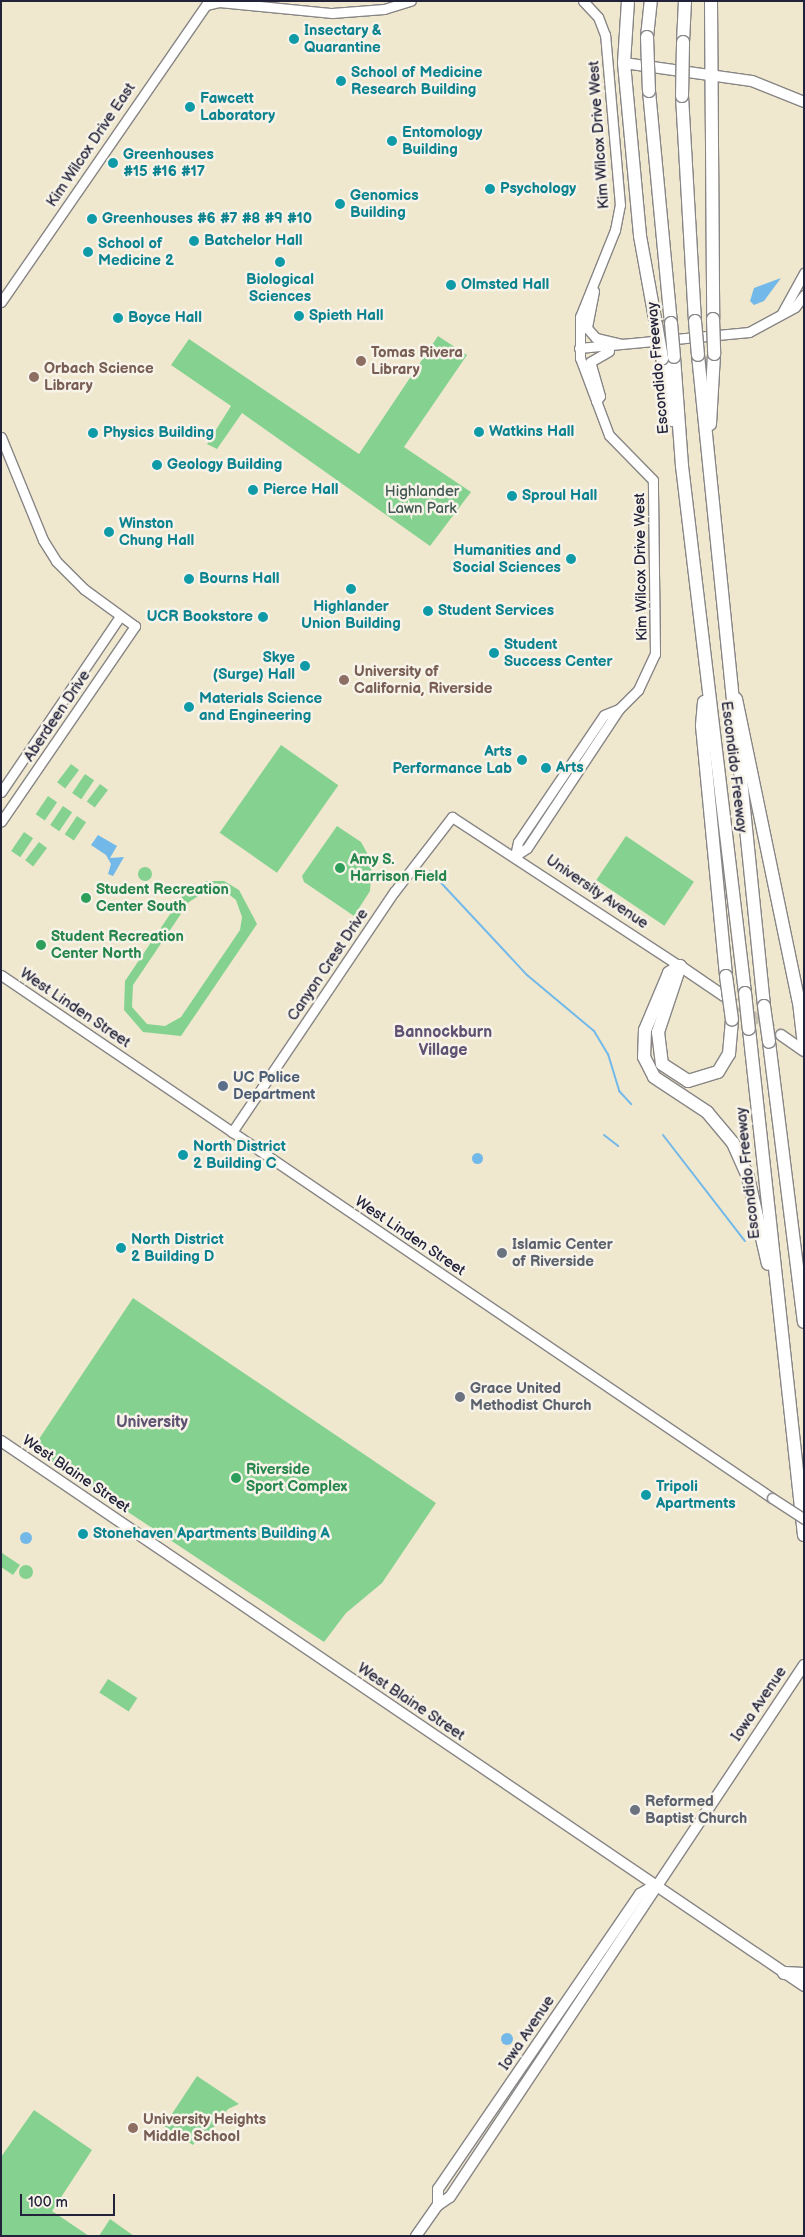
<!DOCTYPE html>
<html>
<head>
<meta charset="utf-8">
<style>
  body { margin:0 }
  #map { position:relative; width:805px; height:2237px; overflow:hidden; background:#efe8cf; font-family:"Balsamiq Sans",sans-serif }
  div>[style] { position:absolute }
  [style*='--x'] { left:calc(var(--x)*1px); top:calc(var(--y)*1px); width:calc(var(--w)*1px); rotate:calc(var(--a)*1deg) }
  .green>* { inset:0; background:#85d290; transform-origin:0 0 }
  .round { border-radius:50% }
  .water>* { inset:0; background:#72b9e9 }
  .stream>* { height:2px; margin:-1px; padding:0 1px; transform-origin:1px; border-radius:1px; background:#72b9e9 }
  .major-tunnel>* { height:10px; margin-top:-5px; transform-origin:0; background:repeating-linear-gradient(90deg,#c6c0b1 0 10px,transparent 0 15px) }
  .roads { filter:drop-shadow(1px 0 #888585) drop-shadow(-1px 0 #888585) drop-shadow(0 1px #888585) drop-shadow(0 -1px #888585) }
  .minor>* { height:9px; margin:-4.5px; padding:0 4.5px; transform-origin:4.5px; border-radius:4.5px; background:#fff }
  .major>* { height:10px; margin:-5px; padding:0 5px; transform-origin:5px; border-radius:5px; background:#fff }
  .highway>* { height:12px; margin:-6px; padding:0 6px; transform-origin:6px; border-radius:6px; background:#fff }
  .bridges { filter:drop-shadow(1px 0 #888585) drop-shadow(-1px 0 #888585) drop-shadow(0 1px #888585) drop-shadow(0 -1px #888585) }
  .minor-bridge>* { height:9px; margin:-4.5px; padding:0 4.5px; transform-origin:4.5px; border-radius:4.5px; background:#fff }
  .highway-bridge>* { height:12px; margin:-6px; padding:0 6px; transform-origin:6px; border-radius:6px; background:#fff }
  .dots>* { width:14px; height:14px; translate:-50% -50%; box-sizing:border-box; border:2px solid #f7f3e8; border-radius:50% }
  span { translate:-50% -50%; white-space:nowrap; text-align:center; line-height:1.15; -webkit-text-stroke:5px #f7f3e8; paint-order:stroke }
  .culture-label { font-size:15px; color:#0d838f; font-weight:700 }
  .left { translate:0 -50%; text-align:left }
  .right { translate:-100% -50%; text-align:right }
  .street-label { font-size:15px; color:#22223b }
  .education-label { font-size:15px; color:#785e54; font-weight:700 }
  .park-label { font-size:15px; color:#405754 }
  .leisure-label { font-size:15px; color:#27864d; font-weight:700 }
  .service-label { font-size:15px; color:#4e5e75; font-weight:700 }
  .worship-label { font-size:15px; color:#5b616d; font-weight:700 }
  .neighbourhood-label { font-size:16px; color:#5f5374; font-weight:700 }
  .frame { position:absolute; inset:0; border:2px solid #22223b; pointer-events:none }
  .scale { position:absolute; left:20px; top:2194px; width:95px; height:22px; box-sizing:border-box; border:2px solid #22223b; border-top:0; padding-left:6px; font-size:15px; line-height:18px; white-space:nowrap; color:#22223b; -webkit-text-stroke:4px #f7f3e8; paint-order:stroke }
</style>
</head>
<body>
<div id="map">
  <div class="green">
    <div style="clip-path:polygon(438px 336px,467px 355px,404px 447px,471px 492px,430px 546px,242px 413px,217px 449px,207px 444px,231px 406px,171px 365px,189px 339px,359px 454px)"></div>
    <div style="left:281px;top:745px;width:70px;height:107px;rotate:35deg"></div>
    <div style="left:71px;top:764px;width:10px;height:23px;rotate:37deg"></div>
    <div style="left:85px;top:774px;width:11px;height:23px;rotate:34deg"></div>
    <div style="left:100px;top:784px;width:10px;height:22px;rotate:37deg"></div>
    <div style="left:48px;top:796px;width:11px;height:22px;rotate:34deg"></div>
    <div style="left:63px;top:806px;width:11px;height:23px;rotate:34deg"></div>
    <div style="left:77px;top:816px;width:11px;height:22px;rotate:34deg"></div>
    <div style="clip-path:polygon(337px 826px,361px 842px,372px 862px,370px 891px,354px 916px,304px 882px,302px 876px)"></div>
    <div style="left:24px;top:832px;width:11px;height:23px;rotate:34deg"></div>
    <div style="left:626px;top:836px;width:82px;height:53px;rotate:34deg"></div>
    <div style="left:39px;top:842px;width:10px;height:23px;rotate:37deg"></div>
    <div class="round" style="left:138px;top:867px;width:14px;height:14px"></div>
    <div style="clip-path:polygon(evenodd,206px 881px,224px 881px,239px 890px,257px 924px,181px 1036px,143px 1032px,124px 1010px,125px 981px,185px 892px,206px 881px,208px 890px,226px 892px,236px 900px,242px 917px,240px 930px,181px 1017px,165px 1026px,147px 1024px,132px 1007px,133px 985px,189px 902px,208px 890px)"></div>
    <div style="clip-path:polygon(133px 1298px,436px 1503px,382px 1583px,346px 1613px,324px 1642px,36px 1451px,35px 1445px)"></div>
    <div style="clip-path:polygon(2px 1553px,20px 1565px,13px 1575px,1px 1567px)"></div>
    <div class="round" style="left:19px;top:1565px;width:14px;height:14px"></div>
    <div style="left:108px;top:1679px;width:35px;height:16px;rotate:33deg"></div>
    <div style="clip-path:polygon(197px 2076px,239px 2104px,228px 2109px,203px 2141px,197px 2139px,193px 2145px,164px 2126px)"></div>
    <div style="clip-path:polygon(34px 2110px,92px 2150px,52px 2211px,89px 2236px,1px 2236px,1px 2157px)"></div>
    <div style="clip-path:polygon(110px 2219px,134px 2236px,99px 2236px)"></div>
  </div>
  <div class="water">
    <div style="clip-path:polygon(781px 278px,764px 301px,754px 305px,750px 301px,754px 288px)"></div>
    <div style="clip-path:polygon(98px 835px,117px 846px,110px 858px,124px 857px,113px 876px,108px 874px,111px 864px,106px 855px,91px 845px)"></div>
    <div class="round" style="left:471.5px;top:1152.5px;width:11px;height:11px"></div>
    <div class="round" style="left:20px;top:1532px;width:12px;height:12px"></div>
    <div class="round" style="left:501px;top:2033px;width:12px;height:12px"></div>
  </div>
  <div class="stream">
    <div style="--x:430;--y:871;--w:142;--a:47"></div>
    <div style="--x:527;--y:975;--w:87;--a:39.9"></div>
    <div style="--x:594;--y:1031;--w:27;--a:59"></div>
    <div style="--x:608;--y:1054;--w:39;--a:73"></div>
    <div style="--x:619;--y:1091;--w:18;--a:47"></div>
    <div style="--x:604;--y:1135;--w:18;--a:38"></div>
    <div style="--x:663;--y:1135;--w:134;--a:52.3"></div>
  </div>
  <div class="major-tunnel">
    <div style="--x:727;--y:998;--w:65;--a:34.4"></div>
  </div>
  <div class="roads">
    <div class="minor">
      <div style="--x:594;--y:291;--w:38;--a:101"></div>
      <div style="--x:587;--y:328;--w:13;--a:48"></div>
      <div style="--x:596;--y:338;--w:26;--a:13"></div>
      <div style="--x:1;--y:302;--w:361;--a:-55.4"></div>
      <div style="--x:206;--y:5;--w:13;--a:-13"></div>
      <div style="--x:219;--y:2;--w:114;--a:5.6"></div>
      <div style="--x:332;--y:13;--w:52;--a:-4.4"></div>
      <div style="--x:384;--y:9;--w:28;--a:-17"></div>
      <div style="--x:782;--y:313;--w:46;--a:-61.2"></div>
      <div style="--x:579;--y:348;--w:171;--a:-5.4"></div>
      <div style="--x:749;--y:332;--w:52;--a:-28.5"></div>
      <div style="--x:795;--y:307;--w:15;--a:-53"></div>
      <div style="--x:596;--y:401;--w:6;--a:-51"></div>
      <div style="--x:600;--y:396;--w:35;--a:-106"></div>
      <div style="--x:590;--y:362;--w:22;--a:-30"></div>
      <div style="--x:1;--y:437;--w:111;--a:67.8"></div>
      <div style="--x:43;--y:540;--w:25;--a:58"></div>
      <div style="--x:56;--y:561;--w:40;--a:45"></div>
      <div style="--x:84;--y:589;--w:63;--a:36"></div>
      <div style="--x:135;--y:626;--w:237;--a:124.4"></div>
      <div style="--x:1;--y:792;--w:212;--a:-55.9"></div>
      <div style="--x:515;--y:856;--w:14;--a:-34"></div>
      <div style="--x:527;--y:848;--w:167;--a:-56.5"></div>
      <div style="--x:619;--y:709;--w:27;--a:-45"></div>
      <div style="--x:638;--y:690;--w:40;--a:-65"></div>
      <div style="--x:655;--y:654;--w:174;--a:-90.7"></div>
      <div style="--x:653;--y:480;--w:63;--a:-134.4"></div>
      <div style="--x:609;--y:435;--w:82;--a:-110.6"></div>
      <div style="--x:580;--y:358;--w:41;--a:-90"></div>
      <div style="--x:580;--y:317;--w:94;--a:-68.1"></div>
      <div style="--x:615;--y:230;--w:25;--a:-79"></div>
      <div style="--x:620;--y:205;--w:171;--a:-95"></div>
      <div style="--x:605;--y:35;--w:19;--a:-111"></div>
      <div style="--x:598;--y:17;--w:22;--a:-133"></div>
      <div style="--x:515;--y:856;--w:14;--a:-78"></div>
      <div style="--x:518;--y:842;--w:153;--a:-55.9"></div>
      <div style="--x:604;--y:715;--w:16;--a:-22"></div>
      <div style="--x:1;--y:975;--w:932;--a:34.15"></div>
      <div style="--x:232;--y:1132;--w:290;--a:-56"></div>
      <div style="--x:394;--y:892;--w:95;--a:-52.3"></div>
      <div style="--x:452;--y:817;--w:272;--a:33.2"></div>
    </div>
    <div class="major">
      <div style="--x:624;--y:63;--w:129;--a:8"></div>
      <div style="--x:752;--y:81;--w:56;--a:22"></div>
      <div style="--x:680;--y:966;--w:53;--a:34.3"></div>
      <div style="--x:781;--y:1035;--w:28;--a:35"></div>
      <div style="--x:1;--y:1441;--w:970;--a:34.16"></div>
      <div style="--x:438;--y:2205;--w:16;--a:-90"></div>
      <div style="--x:438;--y:2189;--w:358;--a:-55.6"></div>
      <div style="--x:640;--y:1894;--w:17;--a:-31"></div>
      <div style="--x:416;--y:2236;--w:38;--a:-55"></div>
      <div style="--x:438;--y:2205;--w:14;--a:-34"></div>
      <div style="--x:450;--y:2197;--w:639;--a:-56.36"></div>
    </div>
    <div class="highway">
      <div style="--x:628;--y:1;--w:62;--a:93.7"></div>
      <div style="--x:624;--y:63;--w:174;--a:84.7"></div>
      <div style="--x:640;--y:236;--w:89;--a:79.7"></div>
      <div style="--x:711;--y:1;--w:318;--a:89.6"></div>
      <div style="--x:647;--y:37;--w:36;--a:-84"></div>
      <div style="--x:683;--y:42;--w:41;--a:-87.2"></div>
      <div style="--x:649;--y:91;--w:233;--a:84.6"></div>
      <div style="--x:682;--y:96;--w:225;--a:86.7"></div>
      <div style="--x:698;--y:355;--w:654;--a:84.21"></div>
      <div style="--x:674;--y:357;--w:109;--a:85.8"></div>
      <div style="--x:682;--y:466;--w:531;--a:83.18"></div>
      <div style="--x:662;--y:358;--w:63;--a:80.8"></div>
      <div style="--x:710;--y:424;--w:70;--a:-86.7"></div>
      <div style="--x:736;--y:699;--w:309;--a:78.3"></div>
      <div style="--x:799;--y:1002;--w:43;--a:83.4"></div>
      <div style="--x:704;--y:702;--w:24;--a:95"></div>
      <div style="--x:702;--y:726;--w:251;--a:84.5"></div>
      <div style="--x:680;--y:966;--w:13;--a:148"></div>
      <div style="--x:669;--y:973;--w:62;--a:112.8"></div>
      <div style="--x:645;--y:1030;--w:27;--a:92"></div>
      <div style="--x:644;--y:1057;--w:22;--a:63"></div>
      <div style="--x:654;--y:1077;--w:64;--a:33.4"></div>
      <div style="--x:707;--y:1112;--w:40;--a:50"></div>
      <div style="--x:733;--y:1143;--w:37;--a:66"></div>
      <div style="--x:748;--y:1177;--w:89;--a:77.1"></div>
      <div style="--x:680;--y:966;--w:70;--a:108.4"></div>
      <div style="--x:658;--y:1032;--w:32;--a:83"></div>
      <div style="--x:662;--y:1064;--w:31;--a:33"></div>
      <div style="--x:688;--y:1081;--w:31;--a:-17"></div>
      <div style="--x:718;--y:1072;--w:21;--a:-59"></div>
      <div style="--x:729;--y:1054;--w:34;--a:-85"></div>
      <div style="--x:749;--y:1029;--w:509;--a:83.8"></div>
      <div style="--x:769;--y:1042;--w:282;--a:82.9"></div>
      <div style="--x:784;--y:1973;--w:20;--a:3"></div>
    </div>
  </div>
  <div class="bridges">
    <div class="minor-bridge">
      <div style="--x:772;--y:1498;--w:38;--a:33"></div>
    </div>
    <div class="highway-bridge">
      <div style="--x:647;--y:37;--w:54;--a:87.9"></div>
      <div style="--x:682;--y:96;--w:54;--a:-88.9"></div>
      <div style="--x:713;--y:319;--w:35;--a:88"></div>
      <div style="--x:695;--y:321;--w:34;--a:85"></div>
      <div style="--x:671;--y:323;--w:34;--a:85"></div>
      <div style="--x:656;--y:324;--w:35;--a:80"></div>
      <div style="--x:726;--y:976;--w:44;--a:82.2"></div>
      <div style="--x:745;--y:993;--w:36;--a:84"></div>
      <div style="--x:764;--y:1006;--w:36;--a:82"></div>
    </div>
  </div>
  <div class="dots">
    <div style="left:294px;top:39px;background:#0f9aa8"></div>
    <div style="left:341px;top:81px;background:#0f9aa8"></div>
    <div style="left:190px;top:107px;background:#0f9aa8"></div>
    <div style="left:392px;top:141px;background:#0f9aa8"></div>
    <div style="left:113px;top:163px;background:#0f9aa8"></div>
    <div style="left:490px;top:189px;background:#0f9aa8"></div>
    <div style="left:340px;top:204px;background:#0f9aa8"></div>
    <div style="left:92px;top:219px;background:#0f9aa8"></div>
    <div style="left:194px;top:241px;background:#0f9aa8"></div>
    <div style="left:88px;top:252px;background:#0f9aa8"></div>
    <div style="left:280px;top:262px;background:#0f9aa8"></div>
    <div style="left:451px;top:285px;background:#0f9aa8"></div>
    <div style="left:299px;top:316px;background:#0f9aa8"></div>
    <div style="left:118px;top:318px;background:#0f9aa8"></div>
    <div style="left:361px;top:361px;background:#8d6e63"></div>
    <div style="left:34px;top:377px;background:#8d6e63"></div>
    <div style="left:479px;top:432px;background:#0f9aa8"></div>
    <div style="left:93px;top:433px;background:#0f9aa8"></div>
    <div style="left:157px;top:465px;background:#0f9aa8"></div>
    <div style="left:253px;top:490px;background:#0f9aa8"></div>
    <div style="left:512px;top:496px;background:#0f9aa8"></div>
    <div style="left:109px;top:532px;background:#0f9aa8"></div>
    <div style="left:571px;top:559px;background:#0f9aa8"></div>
    <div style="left:189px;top:579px;background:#0f9aa8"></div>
    <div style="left:351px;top:589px;background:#0f9aa8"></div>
    <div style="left:428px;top:611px;background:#0f9aa8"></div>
    <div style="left:263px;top:617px;background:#0f9aa8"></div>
    <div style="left:494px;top:653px;background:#0f9aa8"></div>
    <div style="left:305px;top:666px;background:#0f9aa8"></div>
    <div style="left:344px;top:680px;background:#8d6e63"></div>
    <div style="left:189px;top:707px;background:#0f9aa8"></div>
    <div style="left:522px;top:760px;background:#0f9aa8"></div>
    <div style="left:546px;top:768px;background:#0f9aa8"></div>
    <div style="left:340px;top:868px;background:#2e9e5b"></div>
    <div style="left:86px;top:898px;background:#2e9e5b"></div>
    <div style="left:41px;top:945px;background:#2e9e5b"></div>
    <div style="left:223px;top:1086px;background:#5c6f8a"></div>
    <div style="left:183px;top:1155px;background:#0f9aa8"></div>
    <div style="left:121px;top:1248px;background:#0f9aa8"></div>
    <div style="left:502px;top:1253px;background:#6b7280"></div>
    <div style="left:460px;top:1397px;background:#6b7280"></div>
    <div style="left:236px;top:1478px;background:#2e9e5b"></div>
    <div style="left:646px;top:1495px;background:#0f9aa8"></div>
    <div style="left:83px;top:1534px;background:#0f9aa8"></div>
    <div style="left:635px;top:1810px;background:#6b7280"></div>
    <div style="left:133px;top:2128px;background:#8d6e63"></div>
  </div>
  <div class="culture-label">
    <span class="left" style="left:304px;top:39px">Insectary &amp;<br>Quarantine</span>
    <span class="left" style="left:351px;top:81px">School of Medicine<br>Research Building</span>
    <span class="left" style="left:200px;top:107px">Fawcett<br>Laboratory</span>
    <span class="left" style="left:402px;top:141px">Entomology<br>Building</span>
    <span class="left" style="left:123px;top:163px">Greenhouses<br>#15 #16 #17</span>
    <span class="left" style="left:500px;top:189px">Psychology</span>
    <span class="left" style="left:350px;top:204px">Genomics<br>Building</span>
    <span class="left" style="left:102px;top:219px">Greenhouses #6 #7 #8 #9 #10</span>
    <span class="left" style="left:204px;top:241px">Batchelor Hall</span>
    <span class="left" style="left:98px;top:252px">School of<br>Medicine 2</span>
    <span style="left:280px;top:288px">Biological<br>Sciences</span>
    <span class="left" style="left:461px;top:285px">Olmsted Hall</span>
    <span class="left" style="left:309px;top:316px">Spieth Hall</span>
    <span class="left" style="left:128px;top:318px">Boyce Hall</span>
    <span class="left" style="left:489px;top:432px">Watkins Hall</span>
    <span class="left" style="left:103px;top:433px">Physics Building</span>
    <span class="left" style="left:167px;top:465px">Geology Building</span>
    <span class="left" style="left:263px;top:490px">Pierce Hall</span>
    <span class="left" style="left:522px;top:496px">Sproul Hall</span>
    <span class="left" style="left:119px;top:532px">Winston<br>Chung Hall</span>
    <span class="right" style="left:561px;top:559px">Humanities and<br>Social Sciences</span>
    <span class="left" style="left:199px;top:579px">Bourns Hall</span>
    <span style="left:351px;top:615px">Highlander<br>Union Building</span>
    <span class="left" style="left:438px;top:611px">Student Services</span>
    <span class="right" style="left:253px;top:617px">UCR Bookstore</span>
    <span class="left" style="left:504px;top:653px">Student<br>Success Center</span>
    <span class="right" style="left:295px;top:666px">Skye<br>(Surge) Hall</span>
    <span class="left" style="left:199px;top:707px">Materials Science<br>and Engineering</span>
    <span class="right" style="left:512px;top:760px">Arts<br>Performance Lab</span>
    <span class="left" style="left:556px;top:768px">Arts</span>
    <span class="left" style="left:193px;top:1155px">North District<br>2 Building C</span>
    <span class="left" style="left:131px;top:1248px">North District<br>2 Building D</span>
    <span class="left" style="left:656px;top:1495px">Tripoli<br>Apartments</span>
    <span class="left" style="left:93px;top:1534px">Stonehaven Apartments Building A</span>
  </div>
  <div class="street-label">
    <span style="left:599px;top:135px;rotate:-94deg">Kim Wilcox Drive West</span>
    <span style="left:91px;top:145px;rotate:-56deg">Kim Wilcox Drive East</span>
    <span style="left:658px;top:368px;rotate:-95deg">Escondido Freeway</span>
    <span style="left:641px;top:567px;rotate:-91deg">Kim Wilcox Drive West</span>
    <span style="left:57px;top:716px;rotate:-56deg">Aberdeen Drive</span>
    <span style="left:734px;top:767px;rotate:83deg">Escondido Freeway</span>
    <span style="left:597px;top:892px;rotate:34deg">University Avenue</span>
    <span style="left:328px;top:965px;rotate:-56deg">Canyon Crest Drive</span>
    <span style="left:75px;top:1008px;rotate:34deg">West Linden Street</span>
    <span style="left:748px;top:1173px;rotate:-96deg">Escondido Freeway</span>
    <span style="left:410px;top:1236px;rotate:34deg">West Linden Street</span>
    <span style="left:76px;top:1474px;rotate:34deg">West Blaine Street</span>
    <span style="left:411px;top:1702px;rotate:34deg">West Blaine Street</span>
    <span style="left:759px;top:1704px;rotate:-56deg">Iowa Avenue</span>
    <span style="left:527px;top:2033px;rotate:-56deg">Iowa Avenue</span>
  </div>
  <div class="education-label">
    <span class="left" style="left:371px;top:361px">Tomas Rivera<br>Library</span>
    <span class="left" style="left:44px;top:377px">Orbach Science<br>Library</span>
    <span class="left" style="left:354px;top:680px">University of<br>California, Riverside</span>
    <span class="left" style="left:143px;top:2128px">University Heights<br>Middle School</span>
  </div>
  <div class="park-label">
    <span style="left:422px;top:500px">Highlander<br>Lawn Park</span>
  </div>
  <div class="leisure-label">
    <span class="left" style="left:350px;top:868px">Amy S.<br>Harrison Field</span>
    <span class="left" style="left:96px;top:898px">Student Recreation<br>Center South</span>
    <span class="left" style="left:51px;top:945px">Student Recreation<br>Center North</span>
    <span class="left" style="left:246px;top:1478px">Riverside<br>Sport Complex</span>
  </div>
  <div class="service-label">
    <span class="left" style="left:233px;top:1086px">UC Police<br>Department</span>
  </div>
  <div class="worship-label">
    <span class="left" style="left:512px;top:1253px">Islamic Center<br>of Riverside</span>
    <span class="left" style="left:470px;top:1397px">Grace United<br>Methodist Church</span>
    <span class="left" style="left:645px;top:1810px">Reformed<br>Baptist Church</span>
  </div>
  <div class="neighbourhood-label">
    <span style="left:443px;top:1042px">Bannockburn<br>Village</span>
    <span style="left:152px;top:1423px">University</span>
  </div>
  <div class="frame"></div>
  <div class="scale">100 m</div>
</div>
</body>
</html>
